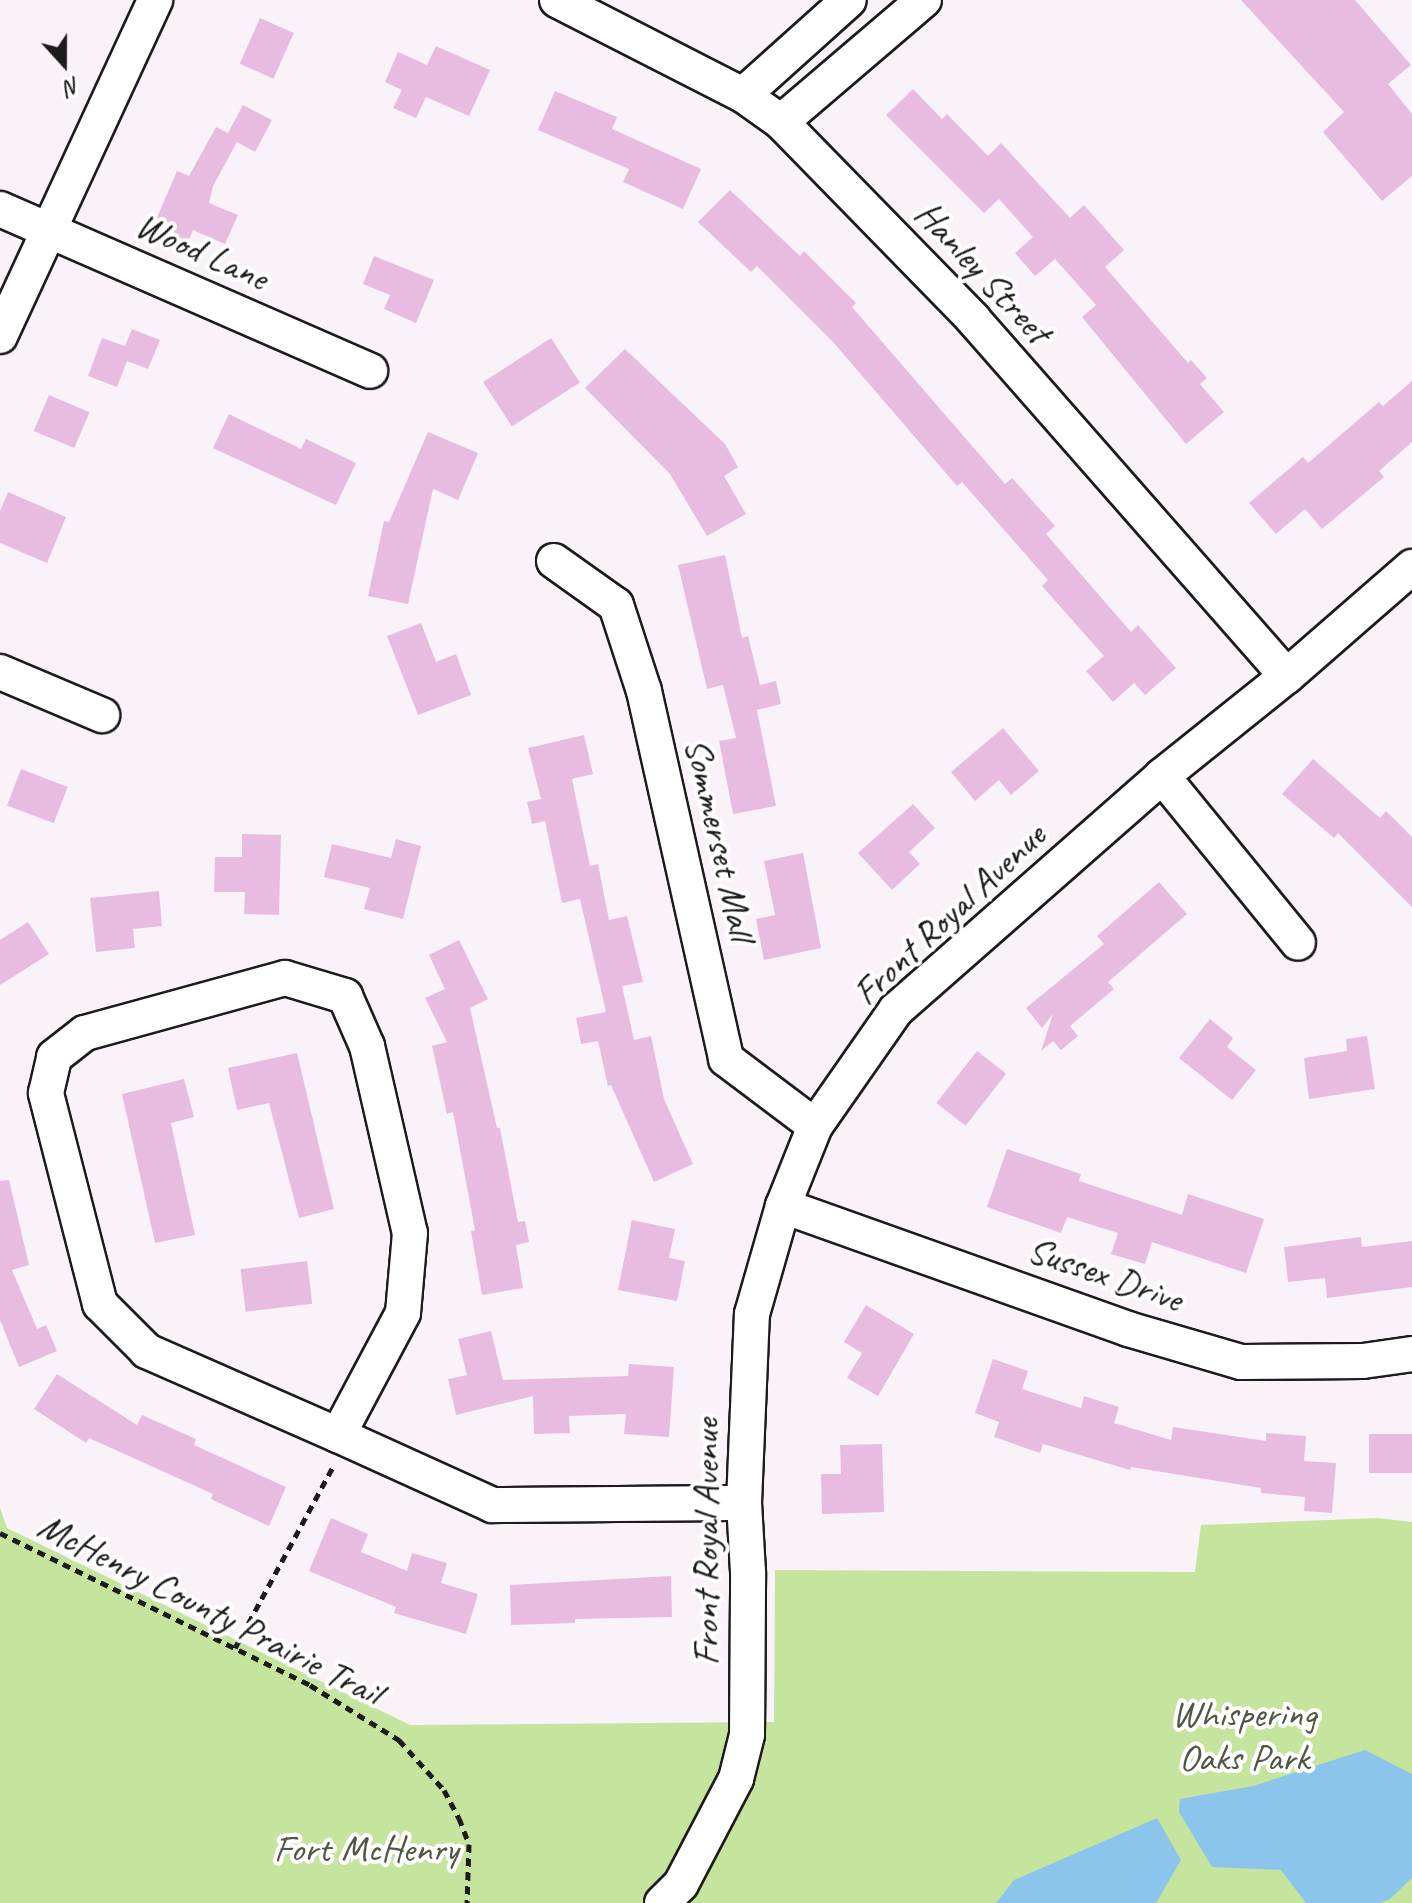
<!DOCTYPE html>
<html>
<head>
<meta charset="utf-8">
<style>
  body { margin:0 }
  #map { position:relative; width:1412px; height:1903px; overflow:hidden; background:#faf2f9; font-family:Caveat,sans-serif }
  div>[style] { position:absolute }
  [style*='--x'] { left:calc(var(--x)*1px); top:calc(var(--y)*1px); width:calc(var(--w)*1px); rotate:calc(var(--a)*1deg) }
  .green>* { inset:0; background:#c5e49d }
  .water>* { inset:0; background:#8cc5eb }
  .building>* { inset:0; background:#e8bce0; transform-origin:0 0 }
  .path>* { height:5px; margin-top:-2.5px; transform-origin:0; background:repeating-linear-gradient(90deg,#1c1c1c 0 8px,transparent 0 14px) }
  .roads { filter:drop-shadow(2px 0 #1c1c1c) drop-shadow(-2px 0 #1c1c1c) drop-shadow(0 2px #1c1c1c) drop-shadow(0 -2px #1c1c1c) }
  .minor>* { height:34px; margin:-17px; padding:0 17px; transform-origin:17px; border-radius:17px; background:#fff }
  span { translate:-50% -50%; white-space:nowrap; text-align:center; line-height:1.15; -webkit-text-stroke:8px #fff; paint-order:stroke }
  .street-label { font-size:38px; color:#1c1c1c }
  .park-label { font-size:38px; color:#4f5843 }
  .north { position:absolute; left:24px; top:24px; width:80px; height:80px; -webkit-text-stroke:6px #fff; paint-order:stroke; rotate:159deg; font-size:22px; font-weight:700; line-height:32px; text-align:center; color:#1c1c1c }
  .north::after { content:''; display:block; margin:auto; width:28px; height:36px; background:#1c1c1c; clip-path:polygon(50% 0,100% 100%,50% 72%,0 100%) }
</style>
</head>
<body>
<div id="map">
  <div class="green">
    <div style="clip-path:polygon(0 1508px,7px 1528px,410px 1725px,774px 1722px,775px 1570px,1195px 1572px,1201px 1525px,1378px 1518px,1412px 1522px,1412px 1903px,0 1903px)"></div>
  </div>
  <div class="water">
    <div style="clip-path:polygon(1365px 1750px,1412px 1774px,1412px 1878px,1390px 1899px,1380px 1903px,1306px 1903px,1281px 1870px,1212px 1867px,1179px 1812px,1180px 1799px,1253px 1786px)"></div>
    <div style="clip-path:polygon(1157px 1818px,1181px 1860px,1156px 1903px,996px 1903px,1014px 1880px)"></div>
  </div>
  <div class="building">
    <div style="clip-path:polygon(1241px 0,1355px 0,1411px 65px,1388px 84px,1412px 114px,1412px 176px,1382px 201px,1323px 132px,1344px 112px)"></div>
    <div style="left:260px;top:18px;width:37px;height:50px;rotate:24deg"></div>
    <div style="clip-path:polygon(436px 46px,490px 70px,469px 116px,426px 97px,416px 118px,393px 108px,402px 90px,385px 82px,398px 52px,427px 65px)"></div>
    <div style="clip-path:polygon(913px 89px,942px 119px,947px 114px,988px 156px,1001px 143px,1070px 218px,1084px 205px,1124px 250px,1105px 267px,1188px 363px,1191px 360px,1207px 378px,1200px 384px,1224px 412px,1186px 444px,1082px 317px,1096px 305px,1055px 259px,1035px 276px,1015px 253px,1033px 237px,999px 199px,984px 213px,886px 115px)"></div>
    <div style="clip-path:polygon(555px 91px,617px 117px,612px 129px,701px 169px,683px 209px,623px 182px,629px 169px,538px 130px)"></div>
    <div style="clip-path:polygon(243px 105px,272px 120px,255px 152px,237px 142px,213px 186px,209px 203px,238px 215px,225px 244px,193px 230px,188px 242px,153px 227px,177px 171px,189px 176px,216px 127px,228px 133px)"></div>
    <div style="clip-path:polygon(730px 190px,800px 256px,804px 251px,856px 303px,852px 307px,1005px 484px,1012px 478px,1055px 526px,1046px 534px,1131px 632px,1138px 625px,1176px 668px,1145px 695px,1134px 683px,1113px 702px,1086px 671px,1104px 656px,1042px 586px,1048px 580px,962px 482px,957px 486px,833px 342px,757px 266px,751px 272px,698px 222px)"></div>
    <div style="clip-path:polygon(374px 256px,434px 280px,416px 323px,384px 309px,390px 295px,363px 284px)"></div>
    <div style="clip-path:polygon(132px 329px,160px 340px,148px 369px,127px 361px,117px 387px,88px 376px,102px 338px,125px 346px)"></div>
    <div style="left:551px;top:338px;width:53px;height:81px;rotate:57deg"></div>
    <div style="clip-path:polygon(625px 349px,725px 444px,738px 467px,724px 476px,746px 514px,707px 536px,670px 474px,585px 388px)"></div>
    <div style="clip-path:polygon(1412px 381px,1412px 442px,1379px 471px,1384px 477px,1322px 529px,1305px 509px,1276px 534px,1249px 503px,1303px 457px,1308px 463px,1379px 402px,1383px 406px)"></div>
    <div style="left:49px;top:395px;width:44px;height:39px;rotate:23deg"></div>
    <div style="clip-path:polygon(229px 414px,301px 449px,306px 439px,356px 463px,336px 505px,213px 448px)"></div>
    <div style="clip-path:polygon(428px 432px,478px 453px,458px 500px,433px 489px,408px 604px,368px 596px,384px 521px,389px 522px)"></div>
    <div style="clip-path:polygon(8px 492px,66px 517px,47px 563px,0 543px,0 511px)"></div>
    <div style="clip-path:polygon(725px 555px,742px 638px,748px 636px,760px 685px,776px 681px,781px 704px,757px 710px,776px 806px,733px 814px,719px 741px,736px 738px,723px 685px,707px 689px,678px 565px)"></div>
    <div style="clip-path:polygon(421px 623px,436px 662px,456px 654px,471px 695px,418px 715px,387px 636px)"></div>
    <div style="clip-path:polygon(1003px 728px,1039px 771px,1011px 795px,999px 780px,975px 801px,951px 772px)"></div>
    <div style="clip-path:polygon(584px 735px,593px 774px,572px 779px,590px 866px,598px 864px,609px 920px,627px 916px,643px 982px,622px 986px,634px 1040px,651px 1036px,664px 1099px,693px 1164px,654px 1182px,611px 1085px,608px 1086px,598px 1041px,581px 1044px,576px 1018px,606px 1012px,580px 899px,562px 903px,545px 821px,532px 824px,527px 802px,541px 799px,528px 748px)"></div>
    <div style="clip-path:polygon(1313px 759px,1380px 818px,1386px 811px,1412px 837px,1412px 907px,1338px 833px,1334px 838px,1282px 794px)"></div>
    <div style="left:21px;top:769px;width:50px;height:39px;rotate:21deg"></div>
    <div style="clip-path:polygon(913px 804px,935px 828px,909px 852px,920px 864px,892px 890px,858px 853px)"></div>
    <div style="clip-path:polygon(242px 834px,281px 835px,279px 915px,244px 914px,245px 892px,214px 892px,215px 857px,242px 857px)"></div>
    <div style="clip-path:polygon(396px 839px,421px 846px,403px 919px,364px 909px,370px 888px,324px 877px,332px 844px,391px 858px)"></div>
    <div style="clip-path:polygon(803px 853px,821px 948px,764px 960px,756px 919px,775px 915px,764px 861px)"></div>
    <div style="clip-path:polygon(1159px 882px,1187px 914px,1108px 982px,1114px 989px,1070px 1026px,1078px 1036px,1061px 1050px,1053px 1041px,1041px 1051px,1053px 1014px,1042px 1028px,1026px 1008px,1104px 944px,1097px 936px)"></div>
    <div style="clip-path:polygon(159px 891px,162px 926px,133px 929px,135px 948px,96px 952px,90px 898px)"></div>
    <div style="clip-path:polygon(28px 922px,49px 954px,0 985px,0 940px)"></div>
    <div style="clip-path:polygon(459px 940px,488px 999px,470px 1008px,497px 1128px,500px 1128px,518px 1222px,525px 1221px,529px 1242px,516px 1245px,523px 1288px,482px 1295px,471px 1231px,475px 1230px,453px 1112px,447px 1114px,432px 1046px,447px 1042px,425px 998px,445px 989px,429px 955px)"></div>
    <div style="clip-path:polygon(1210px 1019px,1233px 1038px,1227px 1047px,1256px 1070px,1232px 1100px,1179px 1058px)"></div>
    <div style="clip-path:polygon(1367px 1036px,1375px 1089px,1309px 1099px,1304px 1058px,1347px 1051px,1346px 1039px)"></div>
    <div style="left:977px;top:1051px;width:37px;height:66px;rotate:38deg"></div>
    <div style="clip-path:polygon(297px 1053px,334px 1209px,299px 1218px,269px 1103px,237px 1110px,228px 1068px)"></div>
    <div style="clip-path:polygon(184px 1079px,194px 1117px,171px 1123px,195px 1235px,155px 1243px,122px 1094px)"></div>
    <div style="clip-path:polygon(1007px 1149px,1081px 1174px,1079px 1181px,1182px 1215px,1188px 1194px,1264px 1219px,1246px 1273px,1152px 1242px,1145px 1264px,1111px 1254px,1118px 1233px,1067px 1217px,1061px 1233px,987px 1207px)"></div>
    <div style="clip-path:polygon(9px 1180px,29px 1265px,12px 1270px,37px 1329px,46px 1325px,57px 1351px,19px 1367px,0 1320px,0 1181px)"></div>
    <div style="clip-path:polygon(632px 1220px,675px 1229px,669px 1258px,685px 1261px,677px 1301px,618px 1290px)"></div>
    <div style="clip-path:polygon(1361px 1237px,1362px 1247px,1412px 1241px,1412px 1287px,1327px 1298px,1325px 1278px,1288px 1282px,1284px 1247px)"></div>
    <div style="left:307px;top:1261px;width:43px;height:67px;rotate:83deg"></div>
    <div style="clip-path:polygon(866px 1305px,914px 1334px,878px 1396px,847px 1378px,862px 1353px,844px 1342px)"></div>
    <div style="clip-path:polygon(491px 1331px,503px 1380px,628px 1376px,629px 1364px,674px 1367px,669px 1437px,624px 1434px,626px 1414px,569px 1416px,570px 1433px,534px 1434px,533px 1396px,456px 1415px,448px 1379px,467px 1375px,458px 1339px)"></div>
    <div style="clip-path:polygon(993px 1359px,1028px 1371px,1022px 1389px,1081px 1408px,1084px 1396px,1119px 1407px,1114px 1423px,1171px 1440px,1173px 1427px,1266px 1441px,1266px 1433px,1306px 1436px,1304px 1461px,1336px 1463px,1332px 1513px,1304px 1511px,1305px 1497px,1261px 1493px,1261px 1488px,1131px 1467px,1130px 1470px,1043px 1444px,1040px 1453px,994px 1437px,999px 1422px,975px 1413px)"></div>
    <div style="clip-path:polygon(57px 1374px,137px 1425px,142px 1415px,196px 1439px,194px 1445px,286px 1487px,269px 1526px,211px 1499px,213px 1494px,89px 1438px,86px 1443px,34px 1409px)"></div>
    <div style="left:1412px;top:1434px;width:39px;height:43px;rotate:90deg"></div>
    <div style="clip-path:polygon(882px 1444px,884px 1512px,822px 1514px,821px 1474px,841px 1474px,840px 1445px)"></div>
    <div style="clip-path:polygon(331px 1518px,368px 1534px,361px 1552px,407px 1571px,412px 1553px,447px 1563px,441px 1583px,478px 1594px,466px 1634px,394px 1613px,396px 1607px,309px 1571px)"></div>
    <div style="clip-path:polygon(671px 1576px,672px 1617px,575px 1619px,575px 1623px,511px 1625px,510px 1585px)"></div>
  </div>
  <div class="path">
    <div style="--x:0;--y:1533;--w:345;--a:26.1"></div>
    <div style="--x:310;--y:1685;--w:105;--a:31.7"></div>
    <div style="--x:399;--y:1740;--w:67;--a:48"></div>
    <div style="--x:444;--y:1790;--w:32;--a:62"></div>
    <div style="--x:459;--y:1818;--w:28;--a:69"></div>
    <div style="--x:469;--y:1844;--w:59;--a:91.9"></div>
    <div style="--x:235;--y:1648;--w:208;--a:-61.6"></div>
  </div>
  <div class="roads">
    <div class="minor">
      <div style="--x:557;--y:0;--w:209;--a:27.1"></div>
      <div style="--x:743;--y:95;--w:47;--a:35.4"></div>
      <div style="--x:781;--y:122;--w:275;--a:45.7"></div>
      <div style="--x:973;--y:319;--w:475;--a:48.7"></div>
      <div style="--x:743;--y:95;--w:142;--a:-41.9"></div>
      <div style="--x:781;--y:122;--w:188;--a:-40.5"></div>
      <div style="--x:0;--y:209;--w:404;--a:23.6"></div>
      <div style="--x:0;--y:336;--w:370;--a:-65.2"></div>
      <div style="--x:554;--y:561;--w:76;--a:35.4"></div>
      <div style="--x:616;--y:605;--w:90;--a:72"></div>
      <div style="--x:644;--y:691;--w:377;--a:77.4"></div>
      <div style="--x:726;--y:1059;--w:111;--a:37"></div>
      <div style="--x:0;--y:672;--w:111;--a:22.9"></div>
      <div style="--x:1162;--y:776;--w:215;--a:50.8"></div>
      <div style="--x:285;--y:978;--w:63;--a:16.7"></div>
      <div style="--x:345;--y:996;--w:55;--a:66.3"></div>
      <div style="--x:367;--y:1046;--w:192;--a:77.1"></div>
      <div style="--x:410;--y:1233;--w:80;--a:95"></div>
      <div style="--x:403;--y:1313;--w:138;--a:118"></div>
      <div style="--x:338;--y:1435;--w:209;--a:-156.3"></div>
      <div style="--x:147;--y:1351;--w:66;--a:-135"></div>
      <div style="--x:100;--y:1304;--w:218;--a:-104.4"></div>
      <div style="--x:46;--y:1093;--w:37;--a:-77"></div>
      <div style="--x:54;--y:1057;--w:39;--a:-38"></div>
      <div style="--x:85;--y:1033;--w:207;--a:-15.4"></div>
      <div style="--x:783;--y:1206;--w:366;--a:19.6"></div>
      <div style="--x:1128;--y:1329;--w:118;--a:16.3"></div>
      <div style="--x:1241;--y:1362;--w:122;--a:-0.5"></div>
      <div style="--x:1363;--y:1361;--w:49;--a:-8.1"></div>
      <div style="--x:338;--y:1435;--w:169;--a:24.4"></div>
      <div style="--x:492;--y:1505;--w:252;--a:-0.5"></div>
      <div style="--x:662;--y:1903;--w:27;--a:-45"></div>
      <div style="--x:681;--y:1884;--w:119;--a:-62.4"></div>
      <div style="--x:736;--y:1779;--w:45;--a:-76"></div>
      <div style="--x:747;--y:1735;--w:163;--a:-89.6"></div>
      <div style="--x:748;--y:1572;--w:69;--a:-93.3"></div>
      <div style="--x:744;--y:1503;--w:189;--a:-87.6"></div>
      <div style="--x:752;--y:1314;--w:112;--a:-74"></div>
      <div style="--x:783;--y:1206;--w:86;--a:-68.2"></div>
      <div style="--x:815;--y:1126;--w:141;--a:-55.1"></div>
      <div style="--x:896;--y:1010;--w:354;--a:-41.3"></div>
      <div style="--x:1162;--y:776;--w:160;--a:-38.7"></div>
      <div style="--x:1287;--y:676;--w:166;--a:-41.1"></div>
    </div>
  </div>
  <div class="street-label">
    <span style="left:202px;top:251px;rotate:24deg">Wood Lane</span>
    <span style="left:983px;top:272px;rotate:47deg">Hanley Street</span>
    <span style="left:720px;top:839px;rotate:77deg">Sommerset Mall</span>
    <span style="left:949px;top:914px;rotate:-43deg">Front Royal Avenue</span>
    <span style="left:1105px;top:1274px;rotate:19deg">Sussex Drive</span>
    <span style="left:706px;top:1542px;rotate:-90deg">Front Royal Avenue</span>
    <span style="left:210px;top:1609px;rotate:27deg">McHenry County Prairie Trail</span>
  </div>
  <div class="park-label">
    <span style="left:1244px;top:1736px">Whispering<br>Oaks Park</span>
    <span style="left:366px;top:1849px">Fort McHenry</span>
  </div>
  <div class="north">N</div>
</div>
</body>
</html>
